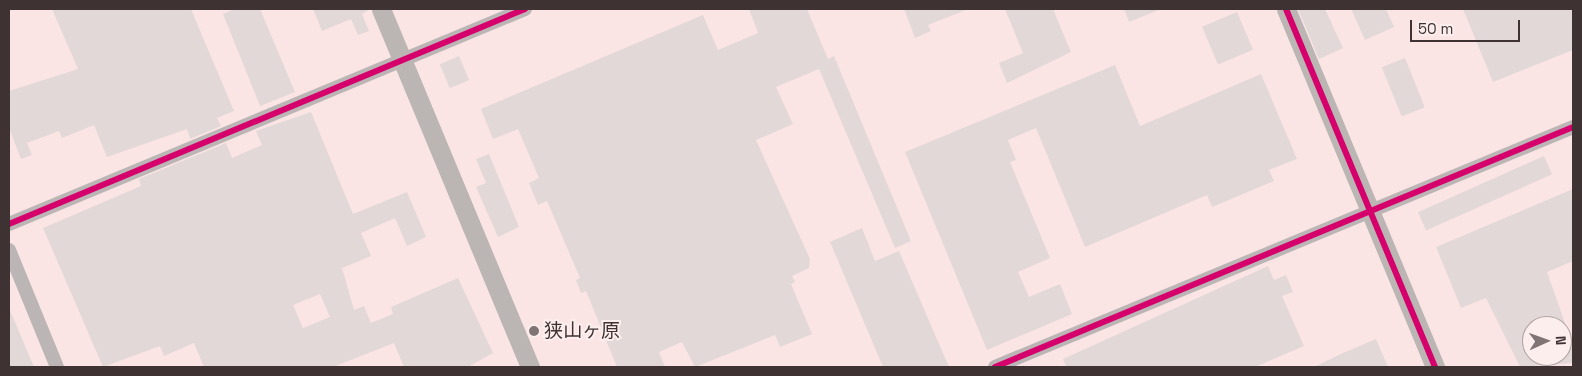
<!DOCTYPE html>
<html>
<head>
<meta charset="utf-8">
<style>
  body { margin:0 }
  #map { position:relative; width:1582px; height:376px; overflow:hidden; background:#f8f1f0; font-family:"Space Grotesk","Noto Sans JP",sans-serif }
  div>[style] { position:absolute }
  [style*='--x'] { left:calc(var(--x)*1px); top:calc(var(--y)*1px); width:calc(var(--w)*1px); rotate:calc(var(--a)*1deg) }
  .built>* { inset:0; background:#fbe5e4 }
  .building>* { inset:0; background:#e1d8d7; transform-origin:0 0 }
  .street>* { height:14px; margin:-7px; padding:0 7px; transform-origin:7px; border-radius:7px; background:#bbb6b5 }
  .secondary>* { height:19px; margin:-9.5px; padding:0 9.5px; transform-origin:9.5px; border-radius:9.5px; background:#bbb5b4 }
  .cycleway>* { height:6px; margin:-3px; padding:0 3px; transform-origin:3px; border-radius:3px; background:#d6006c }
  .dots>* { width:14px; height:14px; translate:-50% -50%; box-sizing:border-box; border:2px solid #fbeeed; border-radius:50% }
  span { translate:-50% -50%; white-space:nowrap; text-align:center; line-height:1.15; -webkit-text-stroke:4px #fbeeed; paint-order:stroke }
  .poi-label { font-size:19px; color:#3f3232 }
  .left { translate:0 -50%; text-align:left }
  .frame { position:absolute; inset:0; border:10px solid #3f3232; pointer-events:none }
  .north { position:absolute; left:1522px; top:316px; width:50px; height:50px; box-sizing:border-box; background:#fbeeed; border:1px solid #b0a3a2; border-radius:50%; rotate:88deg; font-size:14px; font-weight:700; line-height:20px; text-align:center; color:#3f3232 }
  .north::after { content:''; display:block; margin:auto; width:18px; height:22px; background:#807574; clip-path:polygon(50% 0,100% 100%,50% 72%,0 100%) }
  .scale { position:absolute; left:1410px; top:20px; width:110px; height:22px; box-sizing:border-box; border:2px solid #3f3232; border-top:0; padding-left:6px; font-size:15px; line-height:18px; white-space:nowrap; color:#3f3232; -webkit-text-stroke:4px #fbeeed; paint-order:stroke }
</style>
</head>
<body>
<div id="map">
  <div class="built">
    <div style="clip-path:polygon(evenodd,9px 9px,1573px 9px,1573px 367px,9px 367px,9px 9px,1532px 326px,1562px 326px,1562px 356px,1532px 356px,1532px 326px)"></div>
  </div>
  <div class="building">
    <div style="clip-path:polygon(52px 9px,191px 9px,234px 111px,217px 118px,221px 126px,190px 139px,187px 129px,107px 157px,94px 125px,62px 138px,59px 131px,27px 143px,32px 155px,21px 159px,9px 128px,9px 91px,78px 69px)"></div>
    <div style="clip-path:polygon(235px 9px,260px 9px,295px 92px,260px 106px,223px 14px)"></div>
    <div style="clip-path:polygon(313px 9px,370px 9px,362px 14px,369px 31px,358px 35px,351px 19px,322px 31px)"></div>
    <div style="clip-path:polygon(749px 9px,807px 9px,828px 59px,834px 56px,911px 241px,895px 248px,819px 69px,776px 87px,793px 124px,756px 140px,810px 259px,809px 268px,792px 276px,795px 282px,791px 284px,812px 334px,780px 347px,775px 335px,695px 367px,682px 342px,659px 352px,665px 367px,617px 367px,586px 291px,581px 293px,576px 280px,580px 278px,547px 201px,538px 205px,529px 183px,539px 178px,518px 129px,493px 139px,481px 109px,703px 15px,718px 50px,758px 33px)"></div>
    <div style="clip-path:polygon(904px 9px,968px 9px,928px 25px,931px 31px,915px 38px)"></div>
    <div style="clip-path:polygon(1005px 9px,1053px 9px,1071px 52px,1007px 83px,999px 63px,1023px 53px)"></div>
    <div style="clip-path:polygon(1124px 9px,1161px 9px,1129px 22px)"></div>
    <div style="clip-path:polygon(1298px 9px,1325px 9px,1343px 48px,1319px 59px)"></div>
    <div style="clip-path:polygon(1351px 9px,1386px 9px,1394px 27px,1365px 40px)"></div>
    <div style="clip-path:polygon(1463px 9px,1573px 9px,1573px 50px,1493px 82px)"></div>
    <div style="left:1237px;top:12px;width:41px;height:38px;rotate:67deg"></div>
    <div style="left:459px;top:56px;width:26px;height:21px;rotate:67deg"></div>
    <div style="left:1405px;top:58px;width:53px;height:25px;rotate:68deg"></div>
    <div style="clip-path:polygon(1115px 65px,1140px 126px,1261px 74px,1297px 159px,1269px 170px,1274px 181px,1212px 207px,1207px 195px,1085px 247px,1036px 128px,1008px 140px,1016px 160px,1010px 162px,1050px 258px,1018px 272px,1029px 297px,1060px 284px,1072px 314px,987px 350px,905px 152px)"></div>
    <div style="clip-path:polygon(evenodd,311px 112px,353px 214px,407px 192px,426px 237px,407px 246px,395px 218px,361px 233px,371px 256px,342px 268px,354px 310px,364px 306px,371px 323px,393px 314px,391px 307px,458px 278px,493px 353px,468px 367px,404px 367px,394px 343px,333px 367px,204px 367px,194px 343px,164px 356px,160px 346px,103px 367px,43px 228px,141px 186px,139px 179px,226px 143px,232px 158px,262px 145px,256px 131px,311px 112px,320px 294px,330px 317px,303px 328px,293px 305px,320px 294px)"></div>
    <div style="clip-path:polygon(489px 154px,519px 227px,498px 237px,476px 187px,486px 183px,476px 159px)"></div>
    <div style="left:1544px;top:156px;width:20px;height:138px;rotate:66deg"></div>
    <div style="clip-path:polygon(evenodd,1573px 189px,1573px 261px,1547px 272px,1573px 346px,1573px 363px,1520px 367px,1486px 298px,1461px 308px,1436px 247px,1573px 189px,1532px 326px,1562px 326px,1562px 356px,1532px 356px,1532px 326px)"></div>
    <div style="clip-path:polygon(862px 228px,875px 261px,899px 251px,949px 367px,883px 367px,830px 242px)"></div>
    <div style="clip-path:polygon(1268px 266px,1274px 280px,1286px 275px,1293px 292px,1282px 296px,1304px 346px,1255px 367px,1066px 367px,1063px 359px)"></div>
    <div style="clip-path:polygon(9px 308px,34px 367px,9px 367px)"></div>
    <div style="clip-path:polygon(1376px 339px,1388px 367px,1314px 367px,1343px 353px)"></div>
  </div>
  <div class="street">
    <div style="--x:9;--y:224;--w:559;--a:-22.62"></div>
    <div style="--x:9;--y:250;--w:126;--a:67.7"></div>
    <div style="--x:995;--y:367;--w:626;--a:-22.55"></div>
  </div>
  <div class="secondary">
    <div style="--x:381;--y:9;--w:388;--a:67.4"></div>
    <div style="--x:1286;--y:9;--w:388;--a:67.4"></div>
  </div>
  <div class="cycleway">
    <div style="--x:1286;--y:9;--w:388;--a:67.4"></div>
    <div style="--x:9;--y:224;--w:559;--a:-22.62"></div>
    <div style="--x:995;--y:367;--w:626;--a:-22.55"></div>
  </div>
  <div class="dots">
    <div style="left:534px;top:331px;background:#807574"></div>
  </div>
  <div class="poi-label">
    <span class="left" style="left:544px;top:331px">狭山ヶ原</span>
  </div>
  <div class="frame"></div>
  <div class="north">N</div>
  <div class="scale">50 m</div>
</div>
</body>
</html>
